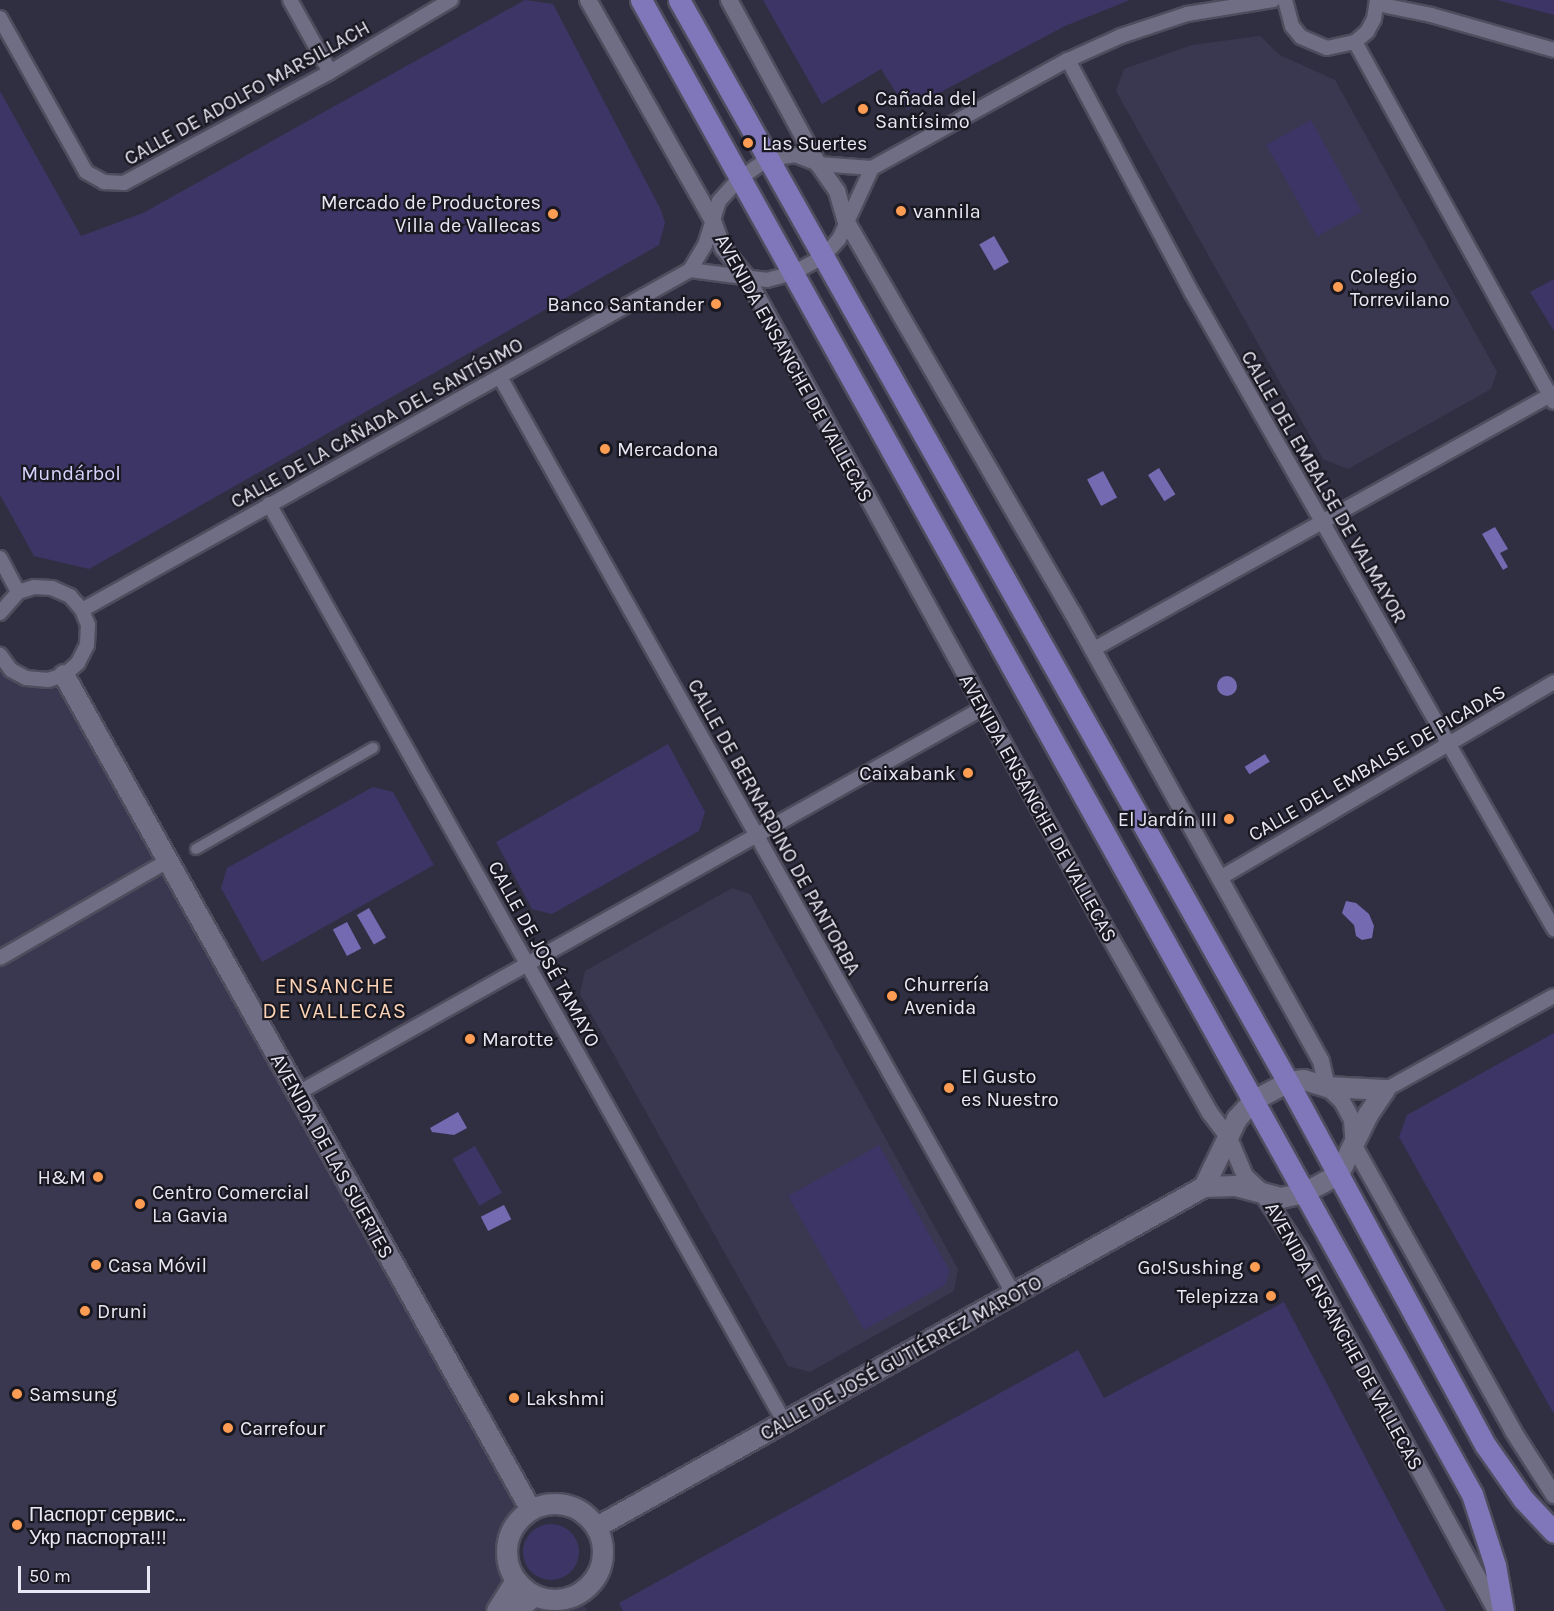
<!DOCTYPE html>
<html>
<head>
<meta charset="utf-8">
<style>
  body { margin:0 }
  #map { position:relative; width:1554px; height:1611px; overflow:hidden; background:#302f42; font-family:Karla,sans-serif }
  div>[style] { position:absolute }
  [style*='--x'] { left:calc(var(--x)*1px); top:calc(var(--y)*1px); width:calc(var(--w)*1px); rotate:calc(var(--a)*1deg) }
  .built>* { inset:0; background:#3a3850 }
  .green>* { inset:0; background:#3c3565; transform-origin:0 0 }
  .round { border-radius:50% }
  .water>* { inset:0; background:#736ab2; transform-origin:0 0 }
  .roads { filter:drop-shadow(2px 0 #4f4d5d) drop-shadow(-2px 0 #4f4d5d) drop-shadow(0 2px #4f4d5d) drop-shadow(0 -2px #4f4d5d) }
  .pedestrian>* { height:10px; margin:-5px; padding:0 5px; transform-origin:5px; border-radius:5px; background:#706e84 }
  .minor>* { height:14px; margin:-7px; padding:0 7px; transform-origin:7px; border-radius:7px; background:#706e84 }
  .tertiary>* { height:16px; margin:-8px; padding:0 8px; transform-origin:8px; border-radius:8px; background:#706e84 }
  .secondary>* { height:20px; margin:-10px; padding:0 10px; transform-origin:10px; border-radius:10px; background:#706e84 }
  .secondary>.ring { margin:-10px; padding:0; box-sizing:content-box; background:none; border:20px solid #706e84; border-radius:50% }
  .primary>* { height:21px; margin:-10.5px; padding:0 10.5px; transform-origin:10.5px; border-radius:10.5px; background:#8077bb }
  .dots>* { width:16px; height:16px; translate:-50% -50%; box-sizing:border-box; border:3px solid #191821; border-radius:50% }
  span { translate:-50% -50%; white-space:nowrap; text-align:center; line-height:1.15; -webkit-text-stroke:4.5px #191821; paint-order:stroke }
  .street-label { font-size:20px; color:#e8e7f4 }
  .poi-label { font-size:20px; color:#e8e7f4 }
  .left { translate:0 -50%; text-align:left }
  .right { translate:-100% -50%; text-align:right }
  .park-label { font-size:20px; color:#d7d4fd }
  .quarter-label { font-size:22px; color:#fcd2b6; letter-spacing:1.5px }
  .scale { position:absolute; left:18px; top:1566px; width:132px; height:27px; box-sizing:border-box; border:3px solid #e8e7f4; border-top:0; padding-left:8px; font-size:18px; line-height:21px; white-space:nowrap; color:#e8e7f4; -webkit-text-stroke:4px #191821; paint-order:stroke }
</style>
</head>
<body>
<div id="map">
  <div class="built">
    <div style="clip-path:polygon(1260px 36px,1280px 55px,1335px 80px,1497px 372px,1491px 389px,1348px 469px,1323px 459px,1116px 91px,1124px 69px,1192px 45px)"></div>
    <div style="clip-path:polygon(0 657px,26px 678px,64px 675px,531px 1510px,512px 1531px,508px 1545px,507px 1558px,516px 1581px,534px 1596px,549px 1600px,578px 1595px,587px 1611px,0 1611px)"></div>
    <div style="clip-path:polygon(732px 888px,750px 894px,958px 1269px,954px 1291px,810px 1372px,788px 1366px,580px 994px,585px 971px)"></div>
  </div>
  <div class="green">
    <div style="clip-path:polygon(525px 0,553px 4px,661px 210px,665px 223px,659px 245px,89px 569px,34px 556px,0 495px,0 91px,81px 236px,143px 213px)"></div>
    <div style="clip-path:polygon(763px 0,1130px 0,1065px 26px,907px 110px,881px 69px,822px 104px)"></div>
    <div style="clip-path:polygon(1497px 0,1554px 0,1554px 15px)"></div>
    <div style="left:1311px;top:120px;width:105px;height:51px;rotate:61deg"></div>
    <div style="clip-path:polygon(1554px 279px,1554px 331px,1530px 292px)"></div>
    <div style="clip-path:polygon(668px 744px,705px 812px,699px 831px,552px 914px,532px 909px,496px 842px)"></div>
    <div style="clip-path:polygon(373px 787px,393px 792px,434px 865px,262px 962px,221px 888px,227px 868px)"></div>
    <div style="clip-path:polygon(1554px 1033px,1554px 1414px,1399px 1137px,1407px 1115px)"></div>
    <div style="clip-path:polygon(879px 1145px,950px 1271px,945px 1285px,864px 1330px,788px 1196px)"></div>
    <div style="left:475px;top:1146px;width:54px;height:26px;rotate:60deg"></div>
    <div style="clip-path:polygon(1284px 1302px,1446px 1611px,623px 1611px,619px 1603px,1078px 1350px,1104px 1398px)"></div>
    <div class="round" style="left:523px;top:1524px;width:56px;height:56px"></div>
  </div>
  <div class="water">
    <div style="left:994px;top:236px;width:30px;height:17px;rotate:60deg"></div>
    <div style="left:1159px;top:468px;width:31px;height:13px;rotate:58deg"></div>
    <div style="left:1103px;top:471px;width:30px;height:18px;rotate:62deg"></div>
    <div style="clip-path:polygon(1495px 527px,1508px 549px,1500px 553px,1508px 567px,1503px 570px,1482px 534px)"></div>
    <div class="round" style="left:1217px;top:676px;width:20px;height:20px"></div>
    <div style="left:1265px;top:754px;width:9px;height:24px;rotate:58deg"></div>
    <div style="clip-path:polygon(1346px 901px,1356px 903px,1369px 914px,1374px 926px,1372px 938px,1362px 940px,1356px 936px,1354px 925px,1342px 913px)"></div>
    <div style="left:369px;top:908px;width:34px;height:14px;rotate:60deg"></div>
    <div style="left:347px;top:922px;width:30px;height:16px;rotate:62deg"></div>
    <div style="clip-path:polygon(458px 1112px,467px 1128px,454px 1135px,432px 1132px,430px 1128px)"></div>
    <div style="left:504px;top:1205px;width:16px;height:26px;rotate:63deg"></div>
  </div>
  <div class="roads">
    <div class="pedestrian">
      <div style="--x:196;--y:849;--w:204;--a:-29.7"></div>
    </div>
    <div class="minor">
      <div style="--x:290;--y:0;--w:82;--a:60.9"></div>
      <div style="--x:1285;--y:0;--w:27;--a:75"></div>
      <div style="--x:1292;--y:26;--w:14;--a:51"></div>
      <div style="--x:1301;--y:37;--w:28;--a:23"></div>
      <div style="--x:1327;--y:48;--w:29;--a:-12"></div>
      <div style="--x:1355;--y:42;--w:16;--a:-40"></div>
      <div style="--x:1367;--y:32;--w:15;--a:-62"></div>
      <div style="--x:1374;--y:19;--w:19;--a:-81"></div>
      <div style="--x:1377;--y:4;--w:55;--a:11.5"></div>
      <div style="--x:1431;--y:15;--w:128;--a:15.9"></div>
      <div style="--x:0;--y:18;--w:176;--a:60.8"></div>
      <div style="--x:86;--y:172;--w:21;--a:29"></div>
      <div style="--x:104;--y:182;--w:20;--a:3"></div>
      <div style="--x:124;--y:183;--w:234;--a:-28.3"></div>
      <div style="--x:330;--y:72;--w:141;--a:-30.8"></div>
      <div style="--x:1355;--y:42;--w:411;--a:61.1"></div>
      <div style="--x:1068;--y:60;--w:264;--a:62"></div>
      <div style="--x:1192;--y:293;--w:732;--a:60.35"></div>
      <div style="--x:872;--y:168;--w:78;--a:114.9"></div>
      <div style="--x:839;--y:239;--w:24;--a:132"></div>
      <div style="--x:823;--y:257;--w:34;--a:152"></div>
      <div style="--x:793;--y:273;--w:27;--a:165"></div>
      <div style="--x:767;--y:280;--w:78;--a:-172.6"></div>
      <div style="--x:690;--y:270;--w:29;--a:-59"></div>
      <div style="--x:705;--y:245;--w:46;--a:-72.3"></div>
      <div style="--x:719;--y:201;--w:30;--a:-48"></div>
      <div style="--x:739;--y:179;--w:35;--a:-35"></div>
      <div style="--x:768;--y:159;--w:27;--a:-8"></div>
      <div style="--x:795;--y:155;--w:25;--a:21"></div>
      <div style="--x:818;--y:164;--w:54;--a:4.2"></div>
      <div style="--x:872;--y:168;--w:224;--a:-28.9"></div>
      <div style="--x:1068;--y:60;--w:58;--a:-24.4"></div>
      <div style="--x:1121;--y:36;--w:70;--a:-18.4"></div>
      <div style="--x:1187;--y:14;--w:87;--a:-9.2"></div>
      <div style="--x:500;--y:377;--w:1052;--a:60.75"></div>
      <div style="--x:269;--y:504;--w:1054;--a:60.69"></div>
      <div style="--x:0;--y:558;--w:38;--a:62"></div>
      <div style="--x:82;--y:610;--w:697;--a:-29.21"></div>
      <div style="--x:0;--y:613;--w:28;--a:-49"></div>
      <div style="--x:18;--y:592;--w:17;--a:-17"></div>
      <div style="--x:34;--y:587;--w:18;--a:3"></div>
      <div style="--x:52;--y:588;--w:20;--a:24"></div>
      <div style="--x:70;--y:596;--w:18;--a:49"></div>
      <div style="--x:82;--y:610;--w:16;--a:68"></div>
      <div style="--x:88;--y:625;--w:20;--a:93"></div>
      <div style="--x:87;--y:645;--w:20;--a:117"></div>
      <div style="--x:78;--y:663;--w:18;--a:139"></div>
      <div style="--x:64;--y:675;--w:17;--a:163"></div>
      <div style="--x:48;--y:680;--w:22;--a:-175"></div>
      <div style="--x:26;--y:678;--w:17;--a:-152"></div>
      <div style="--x:11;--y:670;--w:19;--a:-126"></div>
      <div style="--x:1092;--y:650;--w:529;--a:-29.09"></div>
      <div style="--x:1220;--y:878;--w:387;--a:-30.4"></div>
      <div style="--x:0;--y:958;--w:193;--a:-30.1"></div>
      <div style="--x:1385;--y:1090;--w:193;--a:-29.1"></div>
      <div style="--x:298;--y:1093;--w:786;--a:-29.34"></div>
    </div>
    <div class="tertiary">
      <div style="--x:588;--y:0;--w:254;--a:60.5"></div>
      <div style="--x:713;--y:221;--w:29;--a:70"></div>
      <div style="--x:723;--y:248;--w:36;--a:51"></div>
      <div style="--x:746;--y:276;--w:755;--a:61.16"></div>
      <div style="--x:1110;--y:937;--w:202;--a:60.4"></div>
      <div style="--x:1210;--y:1113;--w:31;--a:53"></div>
      <div style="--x:1229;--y:1138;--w:41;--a:67.2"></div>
      <div style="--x:1245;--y:1176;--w:22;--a:43"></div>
      <div style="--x:1261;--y:1191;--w:72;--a:57"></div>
      <div style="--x:1300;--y:1251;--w:410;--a:61.4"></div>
      <div style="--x:729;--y:0;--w:187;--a:61.5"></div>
      <div style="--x:818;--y:164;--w:33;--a:55"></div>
      <div style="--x:837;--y:191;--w:29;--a:74"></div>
      <div style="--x:845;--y:219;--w:454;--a:60"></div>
      <div style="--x:1072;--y:612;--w:513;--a:60.99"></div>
      <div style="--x:1321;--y:1061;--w:27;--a:77"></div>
      <div style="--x:1327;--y:1087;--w:21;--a:43"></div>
      <div style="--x:1342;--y:1101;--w:21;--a:62"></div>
      <div style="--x:1352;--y:1120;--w:26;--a:86"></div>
      <div style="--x:1354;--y:1146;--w:326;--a:60.8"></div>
      <div style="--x:1513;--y:1431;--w:76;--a:57.4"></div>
    </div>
    <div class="secondary">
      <div style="--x:64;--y:675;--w:957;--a:60.78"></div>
      <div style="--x:1204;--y:1187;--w:32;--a:-2"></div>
      <div style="--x:1236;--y:1186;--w:47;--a:14.9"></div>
      <div style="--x:1281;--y:1198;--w:24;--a:-12"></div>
      <div style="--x:1304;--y:1193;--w:40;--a:-28"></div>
      <div style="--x:1339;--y:1174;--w:66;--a:-63.8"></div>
      <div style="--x:1368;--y:1115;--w:30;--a:-56"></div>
      <div class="ring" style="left:507px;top:1504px;width:76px;height:76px"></div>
      <div style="--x:597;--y:1527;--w:696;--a:-29.25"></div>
      <div style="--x:1204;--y:1187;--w:76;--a:-64.1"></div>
      <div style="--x:1237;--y:1119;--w:24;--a:-48"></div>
      <div style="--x:1253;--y:1101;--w:40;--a:-28"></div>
      <div style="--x:1288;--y:1082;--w:16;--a:-7"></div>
      <div style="--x:1304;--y:1080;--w:24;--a:17"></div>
      <div style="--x:1327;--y:1087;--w:58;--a:3"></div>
      <div style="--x:497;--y:1611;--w:36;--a:-58"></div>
      <div style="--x:517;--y:1611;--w:23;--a:-41"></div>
    </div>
    <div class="primary">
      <div style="--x:641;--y:0;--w:1710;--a:60.92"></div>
      <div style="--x:1472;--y:1494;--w:75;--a:72.1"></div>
      <div style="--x:1495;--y:1565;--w:47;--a:80.1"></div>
      <div style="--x:679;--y:0;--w:1242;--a:60.63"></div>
      <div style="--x:1288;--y:1082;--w:414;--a:61.5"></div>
      <div style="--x:1486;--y:1446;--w:65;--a:55.1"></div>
      <div style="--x:1523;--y:1499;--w:45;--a:46.8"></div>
    </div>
  </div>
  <div class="dots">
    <div style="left:863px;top:109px;background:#fd9d54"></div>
    <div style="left:748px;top:143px;background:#fd9d54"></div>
    <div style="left:901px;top:211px;background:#fd9d54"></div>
    <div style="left:553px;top:214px;background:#fd9d54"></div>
    <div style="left:1338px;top:287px;background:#fd9d54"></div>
    <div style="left:716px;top:304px;background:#fd9d54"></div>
    <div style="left:605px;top:449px;background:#fd9d54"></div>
    <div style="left:968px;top:773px;background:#fd9d54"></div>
    <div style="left:1229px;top:819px;background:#fd9d54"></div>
    <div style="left:892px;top:996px;background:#fd9d54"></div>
    <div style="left:470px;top:1039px;background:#fd9d54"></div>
    <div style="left:949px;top:1088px;background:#fd9d54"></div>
    <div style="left:98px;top:1177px;background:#fd9d54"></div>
    <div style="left:140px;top:1204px;background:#fd9d54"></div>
    <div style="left:96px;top:1265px;background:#fd9d54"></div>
    <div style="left:1255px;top:1267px;background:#fd9d54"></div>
    <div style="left:1271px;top:1296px;background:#fd9d54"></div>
    <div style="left:85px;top:1311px;background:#fd9d54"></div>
    <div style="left:17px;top:1394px;background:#fd9d54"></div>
    <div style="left:514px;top:1398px;background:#fd9d54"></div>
    <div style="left:228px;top:1428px;background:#fd9d54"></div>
    <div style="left:17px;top:1525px;background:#fd9d54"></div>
  </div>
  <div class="street-label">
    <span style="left:247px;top:93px;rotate:-29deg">CALLE DE ADOLFO MARSILLACH</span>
    <span style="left:794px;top:368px;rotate:61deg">AVENIDA ENSANCHE DE VALLECAS</span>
    <span style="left:377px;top:423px;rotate:-29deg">CALLE DE LA CAÑADA DEL SANTÍSIMO</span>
    <span style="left:1324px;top:487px;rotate:60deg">CALLE DEL EMBALSE DE VALMAYOR</span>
    <span style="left:1377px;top:763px;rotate:-30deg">CALLE DEL EMBALSE DE PICADAS</span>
    <span style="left:1038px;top:808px;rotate:61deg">AVENIDA ENSANCHE DE VALLECAS</span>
    <span style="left:774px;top:827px;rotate:61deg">CALLE DE BERNARDINO DE PANTORBA</span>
    <span style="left:544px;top:954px;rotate:61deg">CALLE DE JOSÉ TAMAYO</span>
    <span style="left:332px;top:1156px;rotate:61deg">AVENIDA DE LAS SUERTES</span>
    <span style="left:1344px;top:1336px;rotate:61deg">AVENIDA ENSANCHE DE VALLECAS</span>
    <span style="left:901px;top:1358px;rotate:-29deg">CALLE DE JOSÉ GUTIÉRREZ MAROTO</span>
  </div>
  <div class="poi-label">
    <span class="left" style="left:875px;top:110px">Cañada del<br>Santísimo</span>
    <span class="left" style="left:762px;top:143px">Las Suertes</span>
    <span class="right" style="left:541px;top:214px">Mercado de Productores<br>Villa de Vallecas</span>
    <span class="left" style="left:913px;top:211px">vannila</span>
    <span class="left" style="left:1350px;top:288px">Colegio<br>Torrevilano</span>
    <span class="right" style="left:704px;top:304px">Banco Santander</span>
    <span class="left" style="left:617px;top:449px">Mercadona</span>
    <span class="right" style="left:956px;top:773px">Caixabank</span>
    <span class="right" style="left:1217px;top:819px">El Jardín III</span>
    <span class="left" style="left:904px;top:996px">Churrería<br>Avenida</span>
    <span class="left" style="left:482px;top:1039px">Marotte</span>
    <span class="left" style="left:961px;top:1088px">El Gusto<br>es Nuestro</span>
    <span class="right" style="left:86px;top:1177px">H&amp;M</span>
    <span class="left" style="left:152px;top:1204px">Centro Comercial<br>La Gavia</span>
    <span class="left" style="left:108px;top:1265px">Casa Móvil</span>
    <span class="right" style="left:1243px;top:1267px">Go!Sushing</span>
    <span class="right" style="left:1259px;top:1296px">Telepizza</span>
    <span class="left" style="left:97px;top:1311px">Druni</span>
    <span class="left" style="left:29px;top:1394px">Samsung</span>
    <span class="left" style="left:526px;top:1398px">Lakshmi</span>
    <span class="left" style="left:240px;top:1428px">Carrefour</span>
    <span class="left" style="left:29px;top:1526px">Паспорт сервис...<br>Укр паспорта!!!</span>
  </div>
  <div class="park-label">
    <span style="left:71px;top:473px">Mundárbol</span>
  </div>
  <div class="quarter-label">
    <span style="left:335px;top:999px">ENSANCHE<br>DE VALLECAS</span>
  </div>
  <div class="scale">50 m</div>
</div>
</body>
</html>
